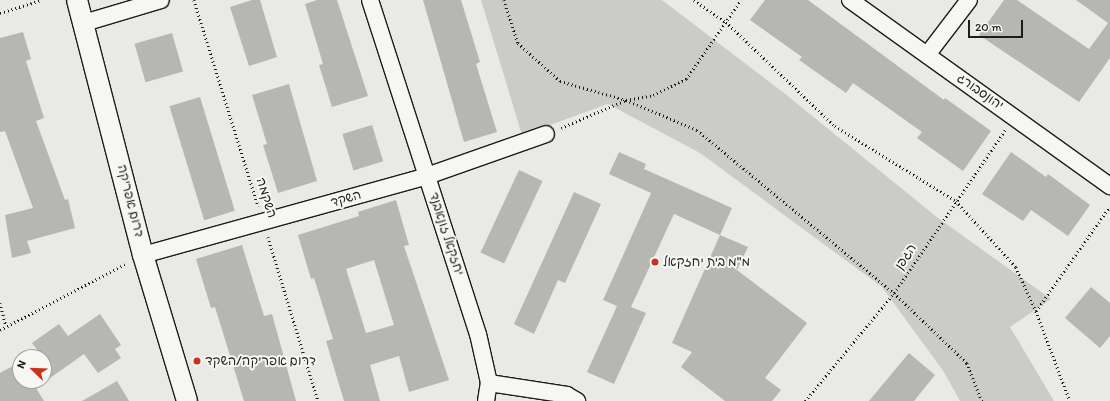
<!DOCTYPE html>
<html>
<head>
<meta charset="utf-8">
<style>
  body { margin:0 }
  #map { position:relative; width:1110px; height:401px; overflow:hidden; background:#e9e9e5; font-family:Itim,"Playpen Sans Hebrew",sans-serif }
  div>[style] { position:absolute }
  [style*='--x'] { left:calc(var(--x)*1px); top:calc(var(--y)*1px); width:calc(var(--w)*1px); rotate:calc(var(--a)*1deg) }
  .green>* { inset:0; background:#cbcbc7 }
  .building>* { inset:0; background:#b6b6b3; transform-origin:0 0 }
  .path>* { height:2.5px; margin-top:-1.25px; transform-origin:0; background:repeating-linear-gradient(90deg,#1c1c1c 0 1px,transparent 0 4px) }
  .roads { filter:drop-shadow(1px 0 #1c1c1c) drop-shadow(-1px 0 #1c1c1c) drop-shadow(0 1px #1c1c1c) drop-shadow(0 -1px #1c1c1c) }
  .minor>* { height:16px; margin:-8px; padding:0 8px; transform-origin:8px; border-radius:8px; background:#f6f6f2 }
  .tertiary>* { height:20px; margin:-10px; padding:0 10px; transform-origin:10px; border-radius:10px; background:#f6f6f2 }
  .dots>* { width:11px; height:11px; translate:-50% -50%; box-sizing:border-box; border:2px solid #f6f6f2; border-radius:50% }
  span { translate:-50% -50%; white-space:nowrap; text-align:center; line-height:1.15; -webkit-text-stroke:4px #f6f6f2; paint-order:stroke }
  .street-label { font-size:13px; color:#1c1c1c }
  .poi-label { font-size:13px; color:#1c1c1c }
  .left { translate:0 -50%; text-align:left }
  .north { position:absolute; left:12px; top:349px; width:40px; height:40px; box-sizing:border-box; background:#f6f6f2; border:1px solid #9f9f9c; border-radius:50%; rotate:293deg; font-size:11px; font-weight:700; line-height:16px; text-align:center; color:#1c1c1c }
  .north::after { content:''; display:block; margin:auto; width:14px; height:18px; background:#c8321e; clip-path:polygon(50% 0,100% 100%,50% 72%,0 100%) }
  .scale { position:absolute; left:968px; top:20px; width:55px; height:18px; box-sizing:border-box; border:2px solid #1c1c1c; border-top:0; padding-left:5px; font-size:12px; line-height:14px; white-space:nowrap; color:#1c1c1c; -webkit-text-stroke:3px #f6f6f2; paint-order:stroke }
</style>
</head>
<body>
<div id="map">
  <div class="green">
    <div style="clip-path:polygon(481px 0,662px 0,784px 93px,938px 218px,1051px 299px,1010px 327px,1054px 401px,960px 401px,944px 372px,882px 287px,700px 153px,608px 104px,522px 135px)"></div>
  </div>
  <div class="building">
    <div style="clip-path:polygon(252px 0,260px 0,277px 57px,249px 66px,230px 7px)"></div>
    <div style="clip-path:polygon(317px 0,337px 0,368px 96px,332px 107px,319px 65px,323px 64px,305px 4px)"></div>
    <div style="clip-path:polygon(423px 0,461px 0,480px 62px,476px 64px,497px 132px,464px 142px)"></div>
    <div style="clip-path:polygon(765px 0,808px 0,944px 100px,945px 98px,991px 131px,963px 171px,917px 138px,922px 132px,853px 83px,846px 93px,799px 60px,802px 57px,750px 20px)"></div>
    <div style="clip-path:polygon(1004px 0,1017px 0,1089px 49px,1108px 23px,1076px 0,1110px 0,1110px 58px,1079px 102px,979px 35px)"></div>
    <div style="clip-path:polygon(23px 32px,31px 59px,26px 61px,44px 118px,36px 121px,65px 200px,68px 199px,75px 228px,27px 241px,31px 253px,12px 258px,5px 215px,33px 208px,5px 131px,0 132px,0 38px)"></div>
    <div style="left:172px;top:33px;width:40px;height:39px;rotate:74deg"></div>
    <div style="clip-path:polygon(289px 84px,317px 181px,278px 193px,263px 145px,267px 144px,252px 95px)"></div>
    <div style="left:200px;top:97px;width:119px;height:32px;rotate:73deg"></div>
    <div style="left:372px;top:125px;width:38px;height:31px;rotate:73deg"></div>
    <div style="clip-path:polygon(619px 152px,646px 164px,644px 169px,732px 208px,720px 235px,674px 214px,631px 307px,646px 313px,614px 384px,587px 372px,617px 306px,603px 300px,651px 193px,609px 174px)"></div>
    <div style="clip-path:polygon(1011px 152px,1046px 177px,1048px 174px,1090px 205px,1068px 236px,1031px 210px,1023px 221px,982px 194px)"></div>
    <div style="left:519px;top:170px;width:26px;height:91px;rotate:25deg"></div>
    <div style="clip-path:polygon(574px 192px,601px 204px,565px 283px,558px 280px,534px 334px,514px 324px)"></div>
    <div style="clip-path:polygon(evenodd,396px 200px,409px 245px,404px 246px,449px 380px,409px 392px,399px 356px,370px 365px,380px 401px,344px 401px,326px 341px,333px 339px,314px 278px,311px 279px,298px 235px,359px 216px,358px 212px,396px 200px,374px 260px,394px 325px,366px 333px,346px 269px,374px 260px)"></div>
    <div style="clip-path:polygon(720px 235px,748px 247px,737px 270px,807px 323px,765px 378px,781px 390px,772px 401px,725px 401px,681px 367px,692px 352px,672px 343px)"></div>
    <div style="clip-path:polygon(242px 245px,264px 316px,272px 314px,296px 401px,244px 401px,215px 307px,211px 308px,196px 259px)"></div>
    <div style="clip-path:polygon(1091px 287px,1110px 303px,1110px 336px,1100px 348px,1065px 318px)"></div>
    <div style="clip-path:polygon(100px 314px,121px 345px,115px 349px,121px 358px,98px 373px,84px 354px,36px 388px,44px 401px,0 401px,0 373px,20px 362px,20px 381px,44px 381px,44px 357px,28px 357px,38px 351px,32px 343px,59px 324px,68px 336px)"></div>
    <div style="clip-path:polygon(909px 353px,935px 375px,914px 401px,869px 401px)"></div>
    <div style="clip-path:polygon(117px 381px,129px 401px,82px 401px)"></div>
  </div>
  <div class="path">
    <div style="--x:194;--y:0;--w:216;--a:72.7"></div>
    <div style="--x:504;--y:0;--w:45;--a:72"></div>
    <div style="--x:518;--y:43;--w:57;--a:42.1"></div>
    <div style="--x:560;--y:81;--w:69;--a:16.1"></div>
    <div style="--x:626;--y:100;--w:77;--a:22.9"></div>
    <div style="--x:697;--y:130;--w:256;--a:39.6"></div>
    <div style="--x:894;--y:293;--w:101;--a:43.8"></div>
    <div style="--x:967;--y:363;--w:41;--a:68.5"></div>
    <div style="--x:694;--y:0;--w:39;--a:35"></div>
    <div style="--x:726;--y:22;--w:151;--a:43.7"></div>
    <div style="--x:835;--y:126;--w:142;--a:31.8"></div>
    <div style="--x:956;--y:201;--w:89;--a:47.7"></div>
    <div style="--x:1016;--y:267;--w:48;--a:65.6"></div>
    <div style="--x:1036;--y:311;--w:96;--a:69.3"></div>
    <div style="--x:0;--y:13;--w:43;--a:-17.6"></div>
    <div style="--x:561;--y:128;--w:71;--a:-23.3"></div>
    <div style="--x:626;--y:100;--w:27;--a:-10"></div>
    <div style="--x:653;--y:95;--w:37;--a:-26"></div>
    <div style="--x:686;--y:79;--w:96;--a:-55.2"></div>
    <div style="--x:268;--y:237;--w:171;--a:73"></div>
    <div style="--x:0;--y:303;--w:23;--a:75"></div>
    <div style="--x:1036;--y:311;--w:128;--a:-54.8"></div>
    <div style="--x:0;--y:330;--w:141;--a:-27.8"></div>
    <div style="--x:805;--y:401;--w:140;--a:-50.5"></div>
    <div style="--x:894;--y:293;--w:197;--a:-55.7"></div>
  </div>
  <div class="roads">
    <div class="minor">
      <div style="--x:370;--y:0;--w:351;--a:72.1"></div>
      <div style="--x:478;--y:334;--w:50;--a:77.3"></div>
      <div style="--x:489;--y:383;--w:79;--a:8.7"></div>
      <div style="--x:567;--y:395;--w:12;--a:31"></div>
      <div style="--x:850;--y:0;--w:320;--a:35.6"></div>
      <div style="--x:84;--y:23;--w:80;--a:-16.6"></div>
      <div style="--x:927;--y:55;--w:69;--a:-52.6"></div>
      <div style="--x:143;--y:255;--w:295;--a:-15.5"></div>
      <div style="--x:427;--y:176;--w:126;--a:-19.4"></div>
      <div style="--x:486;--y:401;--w:18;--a:-81"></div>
    </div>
    <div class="tertiary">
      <div style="--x:77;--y:0;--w:263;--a:75.5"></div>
      <div style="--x:143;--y:255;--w:152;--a:73.2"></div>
    </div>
  </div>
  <div class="dots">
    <div style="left:655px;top:262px;background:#c8321e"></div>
    <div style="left:197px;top:361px;background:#c8321e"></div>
  </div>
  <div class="street-label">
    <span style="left:980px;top:92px;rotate:35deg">יהונסבורג</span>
    <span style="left:266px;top:198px;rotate:73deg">השקמה</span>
    <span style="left:346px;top:199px;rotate:-16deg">השקד</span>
    <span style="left:130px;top:201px;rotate:76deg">דרום אפריקה</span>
    <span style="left:446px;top:234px;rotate:72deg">יחזקאל זונאבנד</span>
    <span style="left:906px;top:257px;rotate:-56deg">הגפן</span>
  </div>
  <div class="poi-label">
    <span class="left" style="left:663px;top:262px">מ"מ בית יחזקאל</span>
    <span class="left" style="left:205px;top:361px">דרום אפריקה/השקד</span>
  </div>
  <div class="north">N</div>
  <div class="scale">20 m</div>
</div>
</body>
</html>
